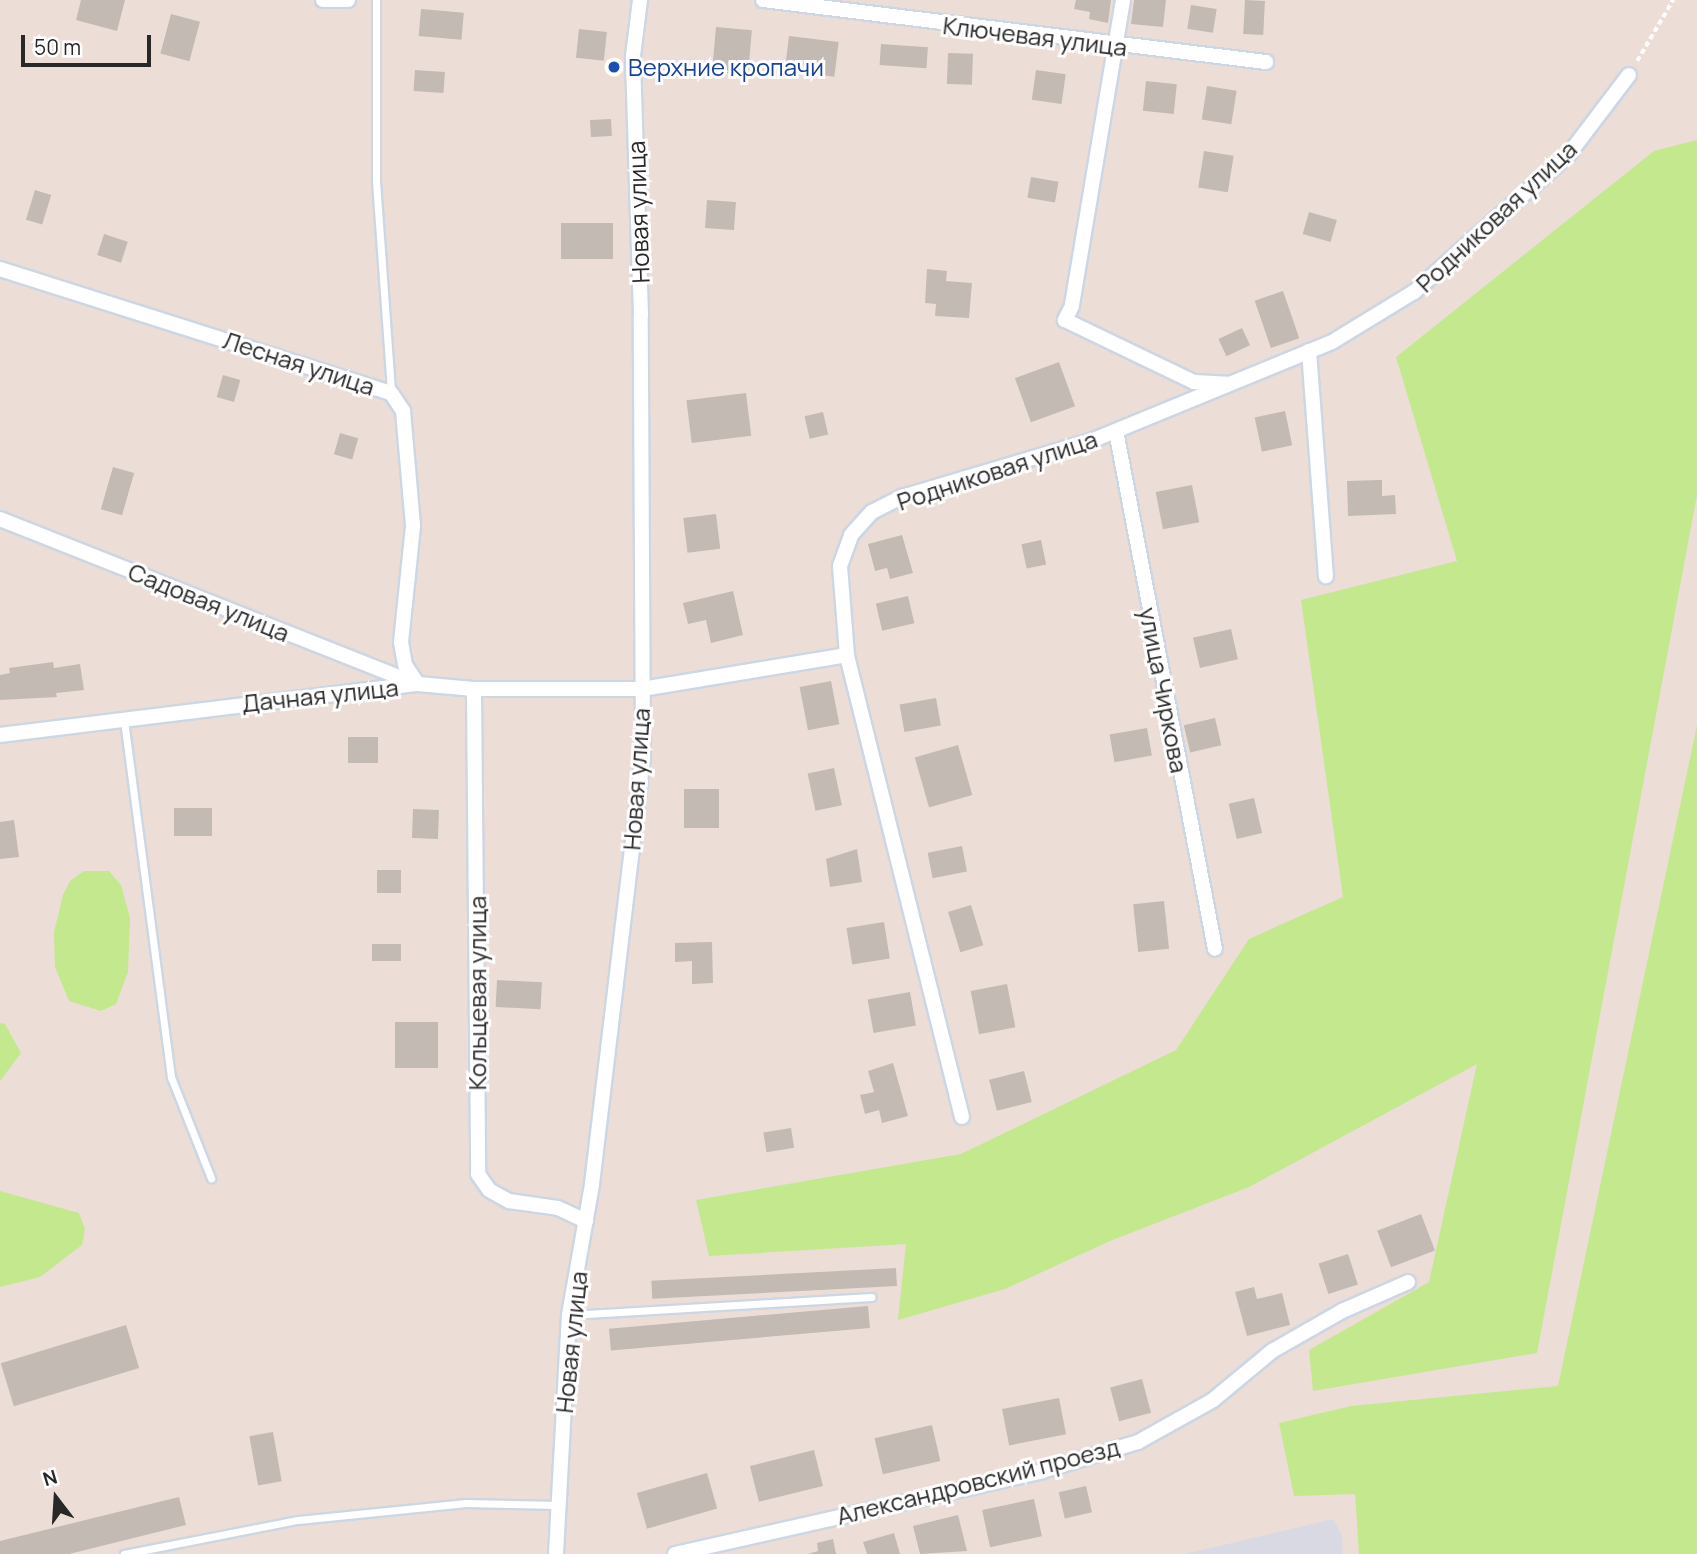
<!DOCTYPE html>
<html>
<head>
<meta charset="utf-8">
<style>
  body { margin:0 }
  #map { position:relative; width:1697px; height:1554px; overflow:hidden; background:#ecded7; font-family:Manrope,sans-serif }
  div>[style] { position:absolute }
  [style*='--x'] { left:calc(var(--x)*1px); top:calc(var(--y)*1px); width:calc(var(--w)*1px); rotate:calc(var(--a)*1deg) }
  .industrial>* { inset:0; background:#d9d9e3 }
  .green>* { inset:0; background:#c3e88e }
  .building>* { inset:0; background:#c3bab4; transform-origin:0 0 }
  .path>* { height:3.5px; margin-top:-1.75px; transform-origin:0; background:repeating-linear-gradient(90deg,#fff 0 5px,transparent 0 8.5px) }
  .roads { filter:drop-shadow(2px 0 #cdd6e3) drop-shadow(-2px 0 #cdd6e3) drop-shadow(0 2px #cdd6e3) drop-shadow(0 -2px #cdd6e3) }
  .service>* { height:7px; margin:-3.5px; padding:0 3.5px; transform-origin:3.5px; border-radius:3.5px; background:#fff }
  .minor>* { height:14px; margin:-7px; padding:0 7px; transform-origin:7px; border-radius:7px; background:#fff }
  .dots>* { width:19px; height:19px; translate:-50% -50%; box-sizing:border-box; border:4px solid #fff; border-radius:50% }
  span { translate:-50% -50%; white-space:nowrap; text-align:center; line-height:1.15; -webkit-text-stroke:6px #fff; paint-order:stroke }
  .street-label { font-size:24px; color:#282828 }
  .transit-label { font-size:24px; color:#164399 }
  .left { translate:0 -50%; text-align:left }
  .north { position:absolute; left:21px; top:1463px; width:70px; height:70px; -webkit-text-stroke:5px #fff; paint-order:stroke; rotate:343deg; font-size:19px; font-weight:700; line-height:28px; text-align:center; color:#282828 }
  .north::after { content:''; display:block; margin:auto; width:24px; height:32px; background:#282828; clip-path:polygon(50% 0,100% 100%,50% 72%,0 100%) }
  .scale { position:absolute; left:21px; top:35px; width:130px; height:32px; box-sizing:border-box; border:4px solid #282828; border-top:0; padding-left:9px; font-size:21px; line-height:24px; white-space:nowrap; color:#282828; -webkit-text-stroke:5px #fff; paint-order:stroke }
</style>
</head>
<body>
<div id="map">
  <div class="industrial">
    <div style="clip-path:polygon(1333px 1519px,1342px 1535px,1343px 1554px,1185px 1554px)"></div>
  </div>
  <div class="green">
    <div style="clip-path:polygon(1697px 140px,1697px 495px,1537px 1353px,1313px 1391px,1309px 1350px,1429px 1282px,1477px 1064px,1249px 1187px,1110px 1241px,1005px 1289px,898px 1320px,906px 1244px,709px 1256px,696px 1200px,961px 1154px,1176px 1050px,1249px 939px,1343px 897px,1301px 600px,1457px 561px,1396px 357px,1654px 151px)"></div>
    <div style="clip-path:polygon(1697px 725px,1697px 1554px,1359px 1554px,1355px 1494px,1294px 1496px,1279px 1423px,1351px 1406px,1558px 1386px)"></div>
    <div style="clip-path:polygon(84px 871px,109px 871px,121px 885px,130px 918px,128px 972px,116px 1004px,101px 1011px,69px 1001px,55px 967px,54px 932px,63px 895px,70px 881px)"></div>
    <div style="clip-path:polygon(0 1023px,5px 1024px,21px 1053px,0 1081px)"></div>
    <div style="clip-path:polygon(0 1191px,79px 1213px,85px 1229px,82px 1245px,40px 1277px,0 1287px)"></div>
  </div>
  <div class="building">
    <div style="clip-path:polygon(81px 0,125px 0,117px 31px,76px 20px)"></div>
    <div style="clip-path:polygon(1076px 0,1111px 0,1108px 23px,1089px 19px,1090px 12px,1074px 9px)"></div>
    <div style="clip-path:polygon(1134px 0,1166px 0,1163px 27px,1131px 24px)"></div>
    <div style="left:1245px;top:0;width:20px;height:34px;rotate:3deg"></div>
    <div style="left:1191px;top:5px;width:26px;height:24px;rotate:9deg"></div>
    <div style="left:421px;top:9px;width:43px;height:27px;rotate:5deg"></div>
    <div style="left:171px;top:14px;width:30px;height:41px;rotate:15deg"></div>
    <div style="left:716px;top:27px;width:36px;height:45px;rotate:5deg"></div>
    <div style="left:579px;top:29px;width:28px;height:29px;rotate:6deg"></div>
    <div style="left:789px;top:36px;width:50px;height:35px;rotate:7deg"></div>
    <div style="left:881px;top:44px;width:47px;height:21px;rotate:4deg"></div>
    <div style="left:948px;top:53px;width:25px;height:31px;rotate:2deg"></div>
    <div style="left:415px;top:70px;width:30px;height:21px;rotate:4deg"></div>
    <div style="left:1036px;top:70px;width:30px;height:30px;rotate:8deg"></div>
    <div style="left:1146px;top:81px;width:31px;height:30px;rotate:6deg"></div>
    <div style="left:1207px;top:86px;width:30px;height:34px;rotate:9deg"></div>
    <div style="left:611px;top:119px;width:17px;height:21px;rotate:87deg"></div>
    <div style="left:1204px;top:151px;width:30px;height:37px;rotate:9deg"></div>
    <div style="left:1031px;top:177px;width:28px;height:21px;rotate:10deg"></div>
    <div style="left:35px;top:190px;width:17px;height:31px;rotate:17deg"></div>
    <div style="left:707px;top:200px;width:29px;height:28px;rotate:4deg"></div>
    <div style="left:1309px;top:212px;width:29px;height:23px;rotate:16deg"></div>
    <div style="left:561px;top:223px;width:52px;height:36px"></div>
    <div style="left:104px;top:234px;width:25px;height:22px;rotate:18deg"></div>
    <div style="clip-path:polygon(927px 269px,947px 271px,946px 281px,972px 283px,969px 318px,935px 316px,936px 304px,925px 303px)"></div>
    <div style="left:1283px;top:291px;width:50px;height:30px;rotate:71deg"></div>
    <div style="left:1242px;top:328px;width:19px;height:26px;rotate:65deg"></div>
    <div style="left:1059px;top:362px;width:47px;height:47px;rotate:70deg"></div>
    <div style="left:223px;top:375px;width:18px;height:23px;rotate:16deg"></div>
    <div style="left:746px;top:393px;width:43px;height:60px;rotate:83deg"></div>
    <div style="left:1285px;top:411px;width:35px;height:31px;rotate:78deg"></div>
    <div style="left:823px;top:412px;width:23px;height:19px;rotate:77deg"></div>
    <div style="left:340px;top:433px;width:19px;height:22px;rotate:16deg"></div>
    <div style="left:113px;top:467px;width:22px;height:44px;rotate:16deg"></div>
    <div style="clip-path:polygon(1382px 480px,1382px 496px,1395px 495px,1396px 514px,1348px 516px,1347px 481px)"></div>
    <div style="left:1192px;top:485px;width:38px;height:37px;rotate:79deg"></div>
    <div style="left:716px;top:514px;width:35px;height:33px;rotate:83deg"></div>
    <div style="clip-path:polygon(902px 535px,913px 573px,890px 579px,887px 568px,875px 571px,868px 544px)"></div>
    <div style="left:1041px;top:540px;width:25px;height:20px;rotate:78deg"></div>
    <div style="clip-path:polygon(733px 591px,743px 635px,711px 643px,706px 620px,688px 624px,683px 603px)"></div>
    <div style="left:908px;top:596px;width:28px;height:33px;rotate:77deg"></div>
    <div style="left:1231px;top:629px;width:31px;height:39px;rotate:77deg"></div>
    <div style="clip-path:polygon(53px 662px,54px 668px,80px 664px,84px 690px,56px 693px,57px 697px,0 700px,0 675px,10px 673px,9px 668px)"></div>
    <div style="left:831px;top:681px;width:44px;height:32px;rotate:79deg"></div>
    <div style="left:936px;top:698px;width:28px;height:37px;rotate:80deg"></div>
    <div style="left:1215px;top:718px;width:28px;height:32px;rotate:77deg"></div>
    <div style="left:1147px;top:728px;width:28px;height:38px;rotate:80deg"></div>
    <div style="left:378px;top:737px;width:26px;height:30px;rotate:90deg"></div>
    <div style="left:958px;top:745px;width:52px;height:45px;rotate:74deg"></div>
    <div style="left:834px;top:768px;width:38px;height:27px;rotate:78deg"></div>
    <div style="left:719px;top:789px;width:39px;height:35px;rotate:90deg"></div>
    <div style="left:1254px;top:798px;width:36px;height:26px;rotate:77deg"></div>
    <div style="left:174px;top:808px;width:38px;height:28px"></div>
    <div style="left:413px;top:809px;width:26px;height:29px;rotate:2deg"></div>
    <div style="clip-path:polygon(14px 820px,19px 857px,0 859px,0 822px)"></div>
    <div style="left:962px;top:846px;width:26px;height:35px;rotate:79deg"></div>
    <div style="clip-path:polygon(857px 849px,862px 882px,830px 887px,826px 859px)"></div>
    <div style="left:377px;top:870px;width:24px;height:23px"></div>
    <div style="left:1164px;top:901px;width:48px;height:31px;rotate:84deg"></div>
    <div style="left:971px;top:905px;width:42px;height:24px;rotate:73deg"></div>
    <div style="left:884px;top:922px;width:37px;height:38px;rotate:81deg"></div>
    <div style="clip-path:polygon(712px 942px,713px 983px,692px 984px,692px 961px,675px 962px,675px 943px)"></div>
    <div style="left:372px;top:944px;width:29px;height:17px"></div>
    <div style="left:497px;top:980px;width:45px;height:27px;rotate:3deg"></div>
    <div style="left:1007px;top:984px;width:44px;height:37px;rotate:79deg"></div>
    <div style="left:910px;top:992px;width:34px;height:43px;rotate:80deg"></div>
    <div style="left:395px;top:1022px;width:43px;height:46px"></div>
    <div style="clip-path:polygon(893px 1063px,908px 1116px,882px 1123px,879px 1110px,865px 1114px,860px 1095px,874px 1092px,868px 1071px)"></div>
    <div style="left:1024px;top:1071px;width:32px;height:36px;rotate:76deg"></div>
    <div style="left:791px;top:1128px;width:20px;height:28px;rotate:81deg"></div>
    <div style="left:1421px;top:1214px;width:39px;height:47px;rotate:69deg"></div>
    <div style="left:1348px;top:1254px;width:32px;height:31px;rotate:72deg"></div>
    <div style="left:896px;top:1268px;width:18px;height:245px;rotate:87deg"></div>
    <div style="clip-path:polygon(1254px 1287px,1257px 1299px,1282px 1293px,1290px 1325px,1247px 1336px,1235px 1292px)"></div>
    <div style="left:868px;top:1306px;width:22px;height:260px;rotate:85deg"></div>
    <div style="left:126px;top:1325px;width:45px;height:131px;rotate:73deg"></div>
    <div style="left:1142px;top:1379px;width:35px;height:33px;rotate:75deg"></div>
    <div style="left:1059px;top:1398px;width:37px;height:58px;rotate:79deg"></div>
    <div style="left:932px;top:1425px;width:37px;height:59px;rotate:77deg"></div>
    <div style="left:273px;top:1432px;width:50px;height:24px;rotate:80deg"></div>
    <div style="left:814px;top:1450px;width:37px;height:66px;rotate:76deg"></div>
    <div style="left:707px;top:1473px;width:37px;height:73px;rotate:74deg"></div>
    <div style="left:1086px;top:1486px;width:27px;height:28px;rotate:77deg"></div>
    <div style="clip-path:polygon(179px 1497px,186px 1525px,69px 1554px,0 1554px,0 1541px)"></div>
    <div style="left:1034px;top:1499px;width:38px;height:53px;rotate:78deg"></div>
    <div style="clip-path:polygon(958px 1515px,967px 1551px,920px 1554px,913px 1526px)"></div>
    <div style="clip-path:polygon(894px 1533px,900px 1554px,867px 1554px,863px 1542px)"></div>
    <div style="clip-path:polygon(833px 1539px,836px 1554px,808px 1554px,818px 1551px,817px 1543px)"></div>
  </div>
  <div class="path">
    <div style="--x:1637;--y:61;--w:71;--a:-59.5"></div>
  </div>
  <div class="roads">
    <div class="service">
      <div style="--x:376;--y:0;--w:181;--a:90"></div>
      <div style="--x:376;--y:181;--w:212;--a:85.9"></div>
      <div style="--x:124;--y:720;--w:360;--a:82.5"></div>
      <div style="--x:171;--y:1077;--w:109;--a:68.4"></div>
      <div style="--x:569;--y:1315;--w:303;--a:-3.4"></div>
      <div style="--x:124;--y:1554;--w:177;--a:-11.1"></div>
      <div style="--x:298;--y:1520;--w:169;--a:-5.8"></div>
      <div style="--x:466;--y:1503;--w:91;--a:1.3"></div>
    </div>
    <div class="minor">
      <div style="--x:323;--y:0;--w:25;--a:0"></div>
      <div style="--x:763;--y:0;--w:507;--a:7.03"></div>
      <div style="--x:1123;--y:0;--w:310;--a:99.5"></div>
      <div style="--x:1072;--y:306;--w:16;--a:117"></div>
      <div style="--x:1065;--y:320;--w:143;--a:25.7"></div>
      <div style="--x:1194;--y:382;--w:34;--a:3"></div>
      <div style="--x:0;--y:269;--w:410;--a:17.6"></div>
      <div style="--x:391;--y:393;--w:22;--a:56"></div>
      <div style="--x:403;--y:411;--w:115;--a:85"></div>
      <div style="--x:413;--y:526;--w:117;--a:95.9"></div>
      <div style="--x:401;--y:642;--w:23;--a:80"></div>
      <div style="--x:405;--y:665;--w:23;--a:56"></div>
      <div style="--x:1309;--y:351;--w:226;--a:85.7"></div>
      <div style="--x:1116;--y:431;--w:527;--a:79.18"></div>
      <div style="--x:0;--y:519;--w:448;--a:21.6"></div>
      <div style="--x:474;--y:689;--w:485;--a:89.5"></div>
      <div style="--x:478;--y:1174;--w:19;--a:55"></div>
      <div style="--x:489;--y:1190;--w:23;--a:29"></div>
      <div style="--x:509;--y:1201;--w:49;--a:8.1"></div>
      <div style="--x:558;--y:1208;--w:31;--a:25"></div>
      <div style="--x:0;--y:735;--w:421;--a:-7"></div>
      <div style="--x:418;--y:684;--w:56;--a:5.1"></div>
      <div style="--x:474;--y:689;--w:168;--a:0"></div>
      <div style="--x:642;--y:689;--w:208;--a:-9.4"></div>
      <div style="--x:962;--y:1117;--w:476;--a:-104"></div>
      <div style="--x:847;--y:655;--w:89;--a:-94.5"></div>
      <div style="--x:840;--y:566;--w:33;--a:-70"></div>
      <div style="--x:851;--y:535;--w:31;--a:-48"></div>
      <div style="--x:872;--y:512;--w:34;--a:-27"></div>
      <div style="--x:902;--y:497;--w:199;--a:-16.6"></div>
      <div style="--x:1093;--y:440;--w:258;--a:-22.3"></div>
      <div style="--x:1332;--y:342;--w:96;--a:-31.4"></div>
      <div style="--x:1414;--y:292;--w:208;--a:-41.7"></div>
      <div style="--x:1569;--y:154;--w:99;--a:-52.8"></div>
      <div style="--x:556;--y:1554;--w:239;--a:-86.9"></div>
      <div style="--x:569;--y:1315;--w:133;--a:-80"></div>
      <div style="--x:592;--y:1184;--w:429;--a:-83.2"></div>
      <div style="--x:643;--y:758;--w:443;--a:-90.3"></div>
      <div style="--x:641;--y:315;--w:259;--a:-91.8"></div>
      <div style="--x:633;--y:56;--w:56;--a:-82.9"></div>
      <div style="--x:675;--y:1554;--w:376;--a:-12.7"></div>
      <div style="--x:1042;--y:1471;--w:100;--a:-16.8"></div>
      <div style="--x:1138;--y:1442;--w:86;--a:-29.2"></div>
      <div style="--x:1213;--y:1400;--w:77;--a:-39.7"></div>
      <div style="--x:1272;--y:1351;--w:81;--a:-29.7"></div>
      <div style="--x:1342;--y:1311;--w:72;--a:-23.7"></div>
    </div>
  </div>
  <div class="dots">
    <div style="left:614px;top:67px;background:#1a4fb4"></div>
  </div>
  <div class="street-label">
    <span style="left:1035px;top:36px;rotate:7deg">Ключевая улица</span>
    <span style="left:638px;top:212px;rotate:-92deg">Новая улица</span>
    <span style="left:1496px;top:216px;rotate:-43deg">Родниковая улица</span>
    <span style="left:299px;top:363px;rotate:18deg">Лесная улица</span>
    <span style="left:997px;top:470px;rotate:-18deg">Родниковая улица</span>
    <span style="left:209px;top:602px;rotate:22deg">Садовая улица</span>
    <span style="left:1164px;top:690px;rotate:79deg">улица Чиркова</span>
    <span style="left:320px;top:695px;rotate:-6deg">Дачная улица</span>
    <span style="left:636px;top:779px;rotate:-86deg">Новая улица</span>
    <span style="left:477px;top:993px;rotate:-90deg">Кольцевая улица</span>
    <span style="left:571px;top:1342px;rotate:-84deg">Новая улица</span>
    <span style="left:978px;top:1481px;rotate:-14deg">Александровский проезд</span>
  </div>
  <div class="transit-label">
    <span class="left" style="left:628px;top:67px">Верхние кропачи</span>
  </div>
  <div class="north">N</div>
  <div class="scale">50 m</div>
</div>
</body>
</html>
